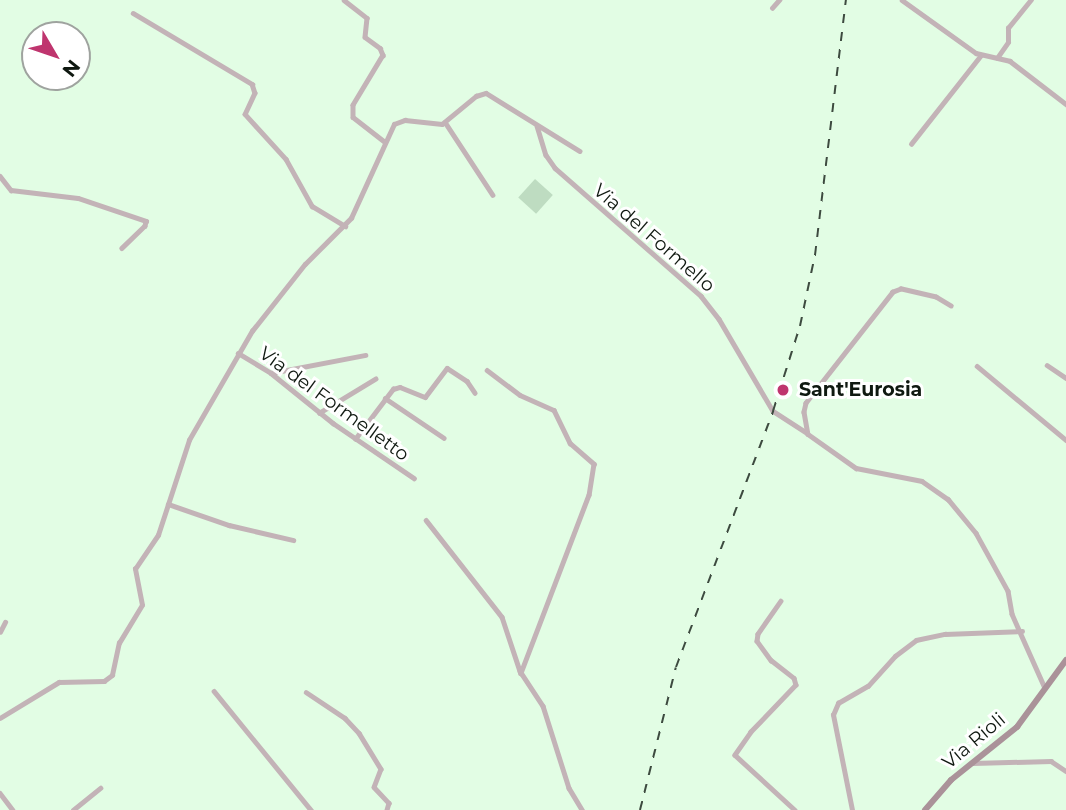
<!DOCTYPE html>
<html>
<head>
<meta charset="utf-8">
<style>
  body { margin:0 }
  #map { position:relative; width:1066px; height:810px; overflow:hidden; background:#e2fde4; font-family:Montserrat,sans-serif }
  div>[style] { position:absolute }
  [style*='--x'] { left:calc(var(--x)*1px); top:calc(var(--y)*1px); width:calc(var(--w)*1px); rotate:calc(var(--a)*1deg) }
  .green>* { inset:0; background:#bedcc1; transform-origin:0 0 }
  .street>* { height:4.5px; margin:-2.25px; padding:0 2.25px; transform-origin:2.25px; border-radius:2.25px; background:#c3b3b7 }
  .secondary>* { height:6px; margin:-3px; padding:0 3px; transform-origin:3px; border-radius:3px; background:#aa9299 }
  .rail>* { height:2px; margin-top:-1px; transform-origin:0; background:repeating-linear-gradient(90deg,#3d4a3f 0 9px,transparent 0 18px) }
  .dots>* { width:19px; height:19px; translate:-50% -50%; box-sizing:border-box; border:4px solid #fff; border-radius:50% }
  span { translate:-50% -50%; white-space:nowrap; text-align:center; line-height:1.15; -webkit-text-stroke:6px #fff; paint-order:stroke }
  .street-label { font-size:19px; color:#0f1810 }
  .poi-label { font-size:19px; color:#0f1810; font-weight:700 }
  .left { translate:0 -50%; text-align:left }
  .north { position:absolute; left:21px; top:21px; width:70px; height:70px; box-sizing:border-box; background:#fff; border:2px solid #9fa39f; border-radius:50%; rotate:129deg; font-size:19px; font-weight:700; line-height:28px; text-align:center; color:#0f1810 }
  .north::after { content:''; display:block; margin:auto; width:24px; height:32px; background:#bf356e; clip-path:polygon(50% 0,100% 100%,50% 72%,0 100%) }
</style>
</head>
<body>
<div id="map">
  <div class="green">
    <div style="left:535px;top:179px;width:24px;height:25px;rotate:42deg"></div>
  </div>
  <div class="street">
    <div style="--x:344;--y:0;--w:29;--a:38"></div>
    <div style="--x:367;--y:18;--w:19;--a:96"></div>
    <div style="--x:365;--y:37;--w:19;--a:36"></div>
    <div style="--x:380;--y:48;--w:8;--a:67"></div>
    <div style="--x:383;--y:55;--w:58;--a:121"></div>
    <div style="--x:353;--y:105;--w:12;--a:90"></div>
    <div style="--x:353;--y:117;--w:39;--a:38"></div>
    <div style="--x:902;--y:0;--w:91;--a:35.6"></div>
    <div style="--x:976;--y:53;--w:35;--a:13"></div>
    <div style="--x:1010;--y:61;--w:71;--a:37.5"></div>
    <div style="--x:772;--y:8;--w:11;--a:-49"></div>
    <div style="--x:133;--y:13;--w:139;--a:30.8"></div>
    <div style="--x:252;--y:84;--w:9;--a:72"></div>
    <div style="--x:255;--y:93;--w:23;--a:115"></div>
    <div style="--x:245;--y:114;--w:61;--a:47.7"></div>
    <div style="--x:286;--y:159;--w:54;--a:61"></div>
    <div style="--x:312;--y:206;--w:39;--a:31"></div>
    <div style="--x:997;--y:58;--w:19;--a:-55"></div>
    <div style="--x:1008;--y:42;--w:14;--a:-90"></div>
    <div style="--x:1008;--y:28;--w:36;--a:-51"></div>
    <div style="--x:445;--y:122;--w:87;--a:56.7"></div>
    <div style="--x:537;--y:126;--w:30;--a:73"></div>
    <div style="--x:546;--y:155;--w:16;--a:55"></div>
    <div style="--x:555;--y:168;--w:194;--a:41.2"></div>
    <div style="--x:701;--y:296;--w:29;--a:52"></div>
    <div style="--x:719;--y:319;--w:107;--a:59.6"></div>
    <div style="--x:773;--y:411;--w:40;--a:32.9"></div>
    <div style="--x:911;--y:144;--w:113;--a:-51.8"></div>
    <div style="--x:0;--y:176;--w:18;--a:52"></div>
    <div style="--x:11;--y:190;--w:67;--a:6.8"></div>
    <div style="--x:78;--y:198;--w:72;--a:18.7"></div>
    <div style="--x:146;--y:221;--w:5;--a:101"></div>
    <div style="--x:145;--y:226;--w:32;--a:136"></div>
    <div style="--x:951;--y:306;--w:17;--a:-149"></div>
    <div style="--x:936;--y:297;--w:36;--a:-167"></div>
    <div style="--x:901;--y:289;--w:9;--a:159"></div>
    <div style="--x:893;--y:292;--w:141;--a:128.1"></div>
    <div style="--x:806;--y:403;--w:9;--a:103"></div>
    <div style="--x:804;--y:412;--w:22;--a:80"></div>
    <div style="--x:808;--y:434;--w:59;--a:35.3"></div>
    <div style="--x:856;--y:468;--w:67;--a:11.1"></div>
    <div style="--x:922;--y:481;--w:32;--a:35"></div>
    <div style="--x:948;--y:499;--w:44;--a:50.5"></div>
    <div style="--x:976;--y:533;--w:66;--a:61.1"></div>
    <div style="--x:1008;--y:591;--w:23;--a:80"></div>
    <div style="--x:1012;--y:614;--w:81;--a:66"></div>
    <div style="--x:238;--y:353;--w:39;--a:31"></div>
    <div style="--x:271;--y:373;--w:80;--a:38.9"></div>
    <div style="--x:333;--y:423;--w:98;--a:34.2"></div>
    <div style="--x:1047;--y:365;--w:23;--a:34"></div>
    <div style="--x:977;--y:366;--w:116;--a:39.7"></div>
    <div style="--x:487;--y:370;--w:41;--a:37.1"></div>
    <div style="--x:520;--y:395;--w:37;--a:24"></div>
    <div style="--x:554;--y:410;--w:37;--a:64"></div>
    <div style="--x:570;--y:443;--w:32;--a:41"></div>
    <div style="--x:594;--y:464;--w:31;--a:99"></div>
    <div style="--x:589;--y:495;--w:191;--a:110.9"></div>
    <div style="--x:271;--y:373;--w:96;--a:-10.8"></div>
    <div style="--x:385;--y:398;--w:71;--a:34.1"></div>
    <div style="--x:319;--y:413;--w:66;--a:-31.3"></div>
    <div style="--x:355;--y:439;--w:63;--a:-52.8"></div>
    <div style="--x:393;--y:389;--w:7;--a:-16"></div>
    <div style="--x:400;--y:387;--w:27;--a:22"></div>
    <div style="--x:425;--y:397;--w:36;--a:-53"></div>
    <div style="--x:447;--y:368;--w:24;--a:33"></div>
    <div style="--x:467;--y:381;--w:14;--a:56"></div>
    <div style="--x:168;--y:504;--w:65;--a:19"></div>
    <div style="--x:229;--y:525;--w:66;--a:13.2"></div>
    <div style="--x:426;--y:520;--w:123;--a:51.9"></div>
    <div style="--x:502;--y:617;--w:57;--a:71.6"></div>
    <div style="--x:520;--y:671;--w:42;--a:56.7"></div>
    <div style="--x:543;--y:706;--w:86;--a:72.4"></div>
    <div style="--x:569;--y:788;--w:26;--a:59"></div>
    <div style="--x:781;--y:601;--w:40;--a:124.9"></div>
    <div style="--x:758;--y:634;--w:7;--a:98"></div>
    <div style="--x:757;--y:641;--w:24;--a:54"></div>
    <div style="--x:771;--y:660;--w:29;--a:38"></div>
    <div style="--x:794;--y:678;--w:7;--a:74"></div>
    <div style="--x:796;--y:685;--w:65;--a:133.8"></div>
    <div style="--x:751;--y:732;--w:28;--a:125"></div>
    <div style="--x:735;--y:755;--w:81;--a:42.5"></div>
    <div style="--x:0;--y:632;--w:11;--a:-63"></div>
    <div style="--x:214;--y:691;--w:154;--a:50.8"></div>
    <div style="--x:306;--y:692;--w:47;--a:33.7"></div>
    <div style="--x:345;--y:718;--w:21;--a:47"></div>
    <div style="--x:359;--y:733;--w:42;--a:58.6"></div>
    <div style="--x:381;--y:769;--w:19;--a:111"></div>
    <div style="--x:374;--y:787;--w:22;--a:47"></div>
    <div style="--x:389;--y:803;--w:7;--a:106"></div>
    <div style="--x:0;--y:718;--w:69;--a:-31.4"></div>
    <div style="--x:59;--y:682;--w:45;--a:-1.3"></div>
    <div style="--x:104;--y:681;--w:10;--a:-37"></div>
    <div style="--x:112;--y:675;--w:33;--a:-78"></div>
    <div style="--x:119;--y:643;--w:44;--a:-58.8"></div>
    <div style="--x:142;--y:605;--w:37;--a:-101"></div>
    <div style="--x:135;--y:569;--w:41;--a:-55.9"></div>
    <div style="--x:158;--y:535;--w:100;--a:-71.9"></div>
    <div style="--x:189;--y:440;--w:126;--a:-60"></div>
    <div style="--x:252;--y:331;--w:85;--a:-51.7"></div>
    <div style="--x:305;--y:264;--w:65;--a:-45"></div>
    <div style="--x:351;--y:218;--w:103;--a:-65.4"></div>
    <div style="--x:394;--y:124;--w:12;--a:-20"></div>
    <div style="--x:405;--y:120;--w:37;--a:6"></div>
    <div style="--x:442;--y:124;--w:44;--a:-39.5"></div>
    <div style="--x:476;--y:96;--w:10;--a:-17"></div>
    <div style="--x:486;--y:93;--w:110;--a:31.7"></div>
    <div style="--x:973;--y:763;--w:78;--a:-1.5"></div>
    <div style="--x:1051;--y:761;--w:18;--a:34"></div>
    <div style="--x:0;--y:793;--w:21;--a:53"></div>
    <div style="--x:73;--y:810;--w:35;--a:-39"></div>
    <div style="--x:852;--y:810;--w:97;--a:-101.3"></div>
    <div style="--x:833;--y:715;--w:13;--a:-67"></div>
    <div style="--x:838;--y:703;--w:34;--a:-30"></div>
    <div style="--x:868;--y:686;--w:40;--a:-48"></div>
    <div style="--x:895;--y:656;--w:26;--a:-37"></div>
    <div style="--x:916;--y:640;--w:30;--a:-12"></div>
    <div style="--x:945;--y:634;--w:77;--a:-2.2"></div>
  </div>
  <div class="secondary">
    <div style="--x:925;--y:810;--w:40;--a:-49"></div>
    <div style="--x:951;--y:780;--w:85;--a:-38.8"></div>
    <div style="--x:1017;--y:727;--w:83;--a:-53.8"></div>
  </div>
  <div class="rail">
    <div style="--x:640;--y:810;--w:147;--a:-75.9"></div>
    <div style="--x:676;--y:667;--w:274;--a:-69.2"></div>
    <div style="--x:773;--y:411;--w:89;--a:-72.4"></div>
    <div style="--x:800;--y:326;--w:73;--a:-78.1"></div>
    <div style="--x:815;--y:255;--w:257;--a:-83.1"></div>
  </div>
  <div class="dots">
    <div style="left:783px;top:390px;background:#bf356e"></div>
  </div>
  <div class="street-label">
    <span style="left:654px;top:238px;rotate:41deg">Via del Formello</span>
    <span style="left:334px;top:404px;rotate:36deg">Via del Formelletto</span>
    <span style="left:974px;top:741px;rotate:-40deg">Via Rioli</span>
  </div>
  <div class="poi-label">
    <span class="left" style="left:799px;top:390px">Sant'Eurosia</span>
  </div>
  <div class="north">N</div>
</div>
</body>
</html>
